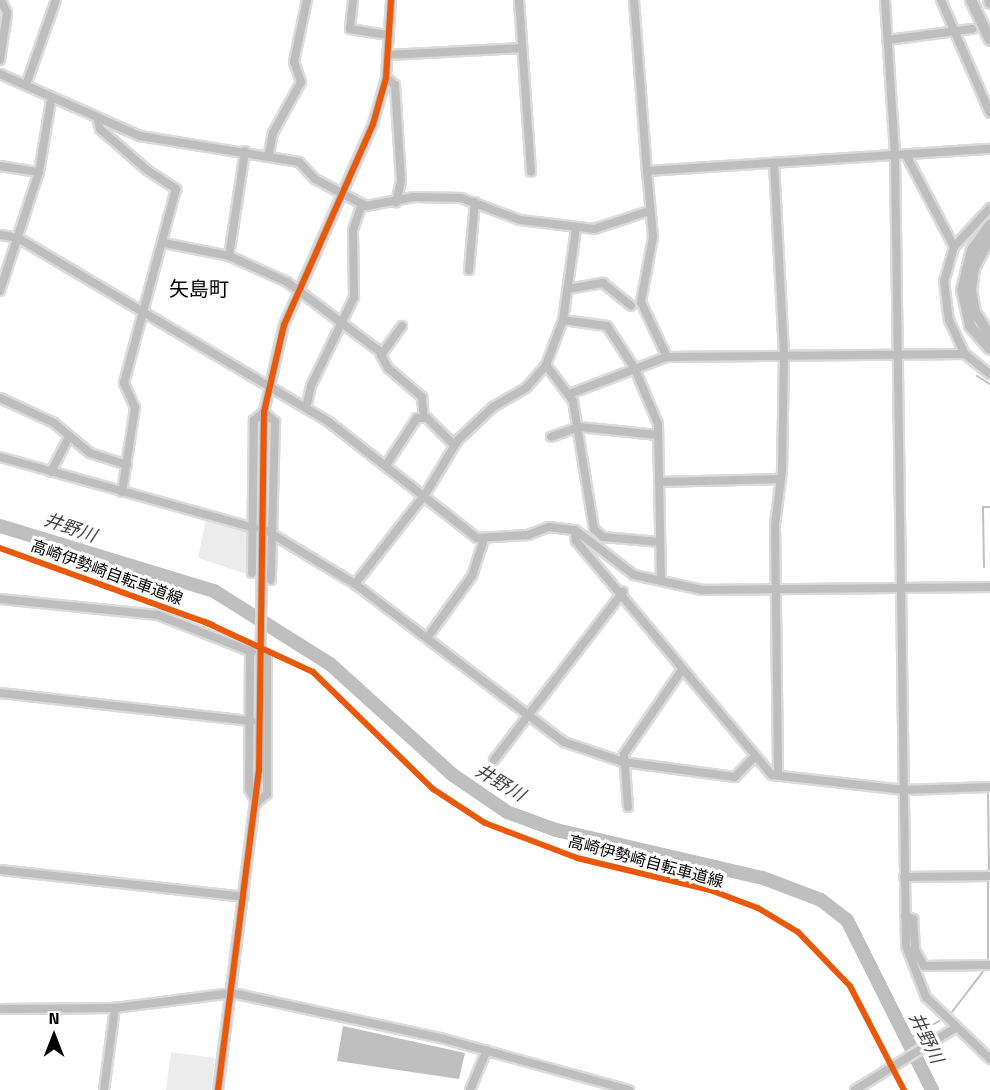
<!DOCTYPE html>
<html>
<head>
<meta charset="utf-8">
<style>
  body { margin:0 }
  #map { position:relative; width:990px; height:1090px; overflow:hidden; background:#fff; font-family:"Titillium Web","Noto Sans JP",sans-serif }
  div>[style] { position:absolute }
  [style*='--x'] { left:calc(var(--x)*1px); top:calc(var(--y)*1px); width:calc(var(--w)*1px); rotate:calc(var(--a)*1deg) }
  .green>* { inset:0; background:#ececec }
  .water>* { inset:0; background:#bfbfbf }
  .stream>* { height:2px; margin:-1px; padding:0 1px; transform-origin:1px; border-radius:1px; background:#bfbfbf }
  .river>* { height:14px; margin:-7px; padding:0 7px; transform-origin:7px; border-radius:7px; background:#bfbfbf }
  .roads { filter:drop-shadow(2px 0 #dbdbdb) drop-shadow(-2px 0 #dbdbdb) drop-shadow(0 2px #dbdbdb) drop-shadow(0 -2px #dbdbdb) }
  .minor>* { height:8px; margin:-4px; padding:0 4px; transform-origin:4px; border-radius:4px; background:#bebebe }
  .highway>* { height:10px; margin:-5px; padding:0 5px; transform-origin:5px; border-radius:5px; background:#bebebe }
  .cycleway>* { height:6px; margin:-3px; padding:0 3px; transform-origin:3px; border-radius:3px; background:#e8590c }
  span { translate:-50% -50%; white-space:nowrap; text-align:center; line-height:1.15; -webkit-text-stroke:6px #fff; paint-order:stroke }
  .street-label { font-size:16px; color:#000 }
  .water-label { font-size:18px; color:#444; font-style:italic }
  .quarter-label { font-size:20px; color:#000 }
  .north { position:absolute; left:24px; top:1006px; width:60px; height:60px; -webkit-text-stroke:4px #fff; paint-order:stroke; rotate:0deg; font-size:16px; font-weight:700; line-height:24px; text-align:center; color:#000 }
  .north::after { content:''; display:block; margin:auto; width:21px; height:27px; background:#000; clip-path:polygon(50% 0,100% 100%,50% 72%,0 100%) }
</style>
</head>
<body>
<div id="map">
  <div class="green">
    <div style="clip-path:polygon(206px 519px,249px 531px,250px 575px,198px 558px)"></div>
    <div style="clip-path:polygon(171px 1052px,215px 1058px,211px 1090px,166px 1090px)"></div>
  </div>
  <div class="water">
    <div style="clip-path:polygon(343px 1026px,465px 1053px,459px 1079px,337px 1061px)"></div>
  </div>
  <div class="stream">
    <div style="--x:977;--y:376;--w:15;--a:32"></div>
    <div style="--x:984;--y:567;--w:60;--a:-91"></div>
    <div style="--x:983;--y:507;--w:7;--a:0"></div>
    <div style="--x:988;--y:792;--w:79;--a:89.3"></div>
    <div style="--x:988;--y:880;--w:81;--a:90"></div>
    <div style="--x:952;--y:1012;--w:54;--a:-52.5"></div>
    <div style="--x:908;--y:1039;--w:36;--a:-30"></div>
  </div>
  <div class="river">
    <div style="--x:0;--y:526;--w:224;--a:16.9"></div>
    <div style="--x:214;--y:591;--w:137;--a:32.2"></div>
    <div style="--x:330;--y:664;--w:166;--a:42.1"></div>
    <div style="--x:453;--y:775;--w:65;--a:34.4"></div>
    <div style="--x:507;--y:812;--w:52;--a:20.2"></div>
    <div style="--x:556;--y:830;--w:212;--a:13.1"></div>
    <div style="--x:763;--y:878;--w:62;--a:20.8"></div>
    <div style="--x:821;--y:900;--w:33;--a:38"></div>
    <div style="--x:847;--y:920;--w:190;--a:63.4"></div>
  </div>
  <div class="roads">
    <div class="minor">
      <div style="--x:353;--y:0;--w:29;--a:96"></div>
      <div style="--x:350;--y:29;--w:39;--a:9"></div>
      <div style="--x:519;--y:0;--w:172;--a:86"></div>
      <div style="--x:634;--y:0;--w:171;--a:85.7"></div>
      <div style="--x:647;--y:171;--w:344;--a:-3.7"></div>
      <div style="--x:885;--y:0;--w:156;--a:86.3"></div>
      <div style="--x:895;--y:156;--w:790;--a:89.2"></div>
      <div style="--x:906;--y:946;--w:55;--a:68.6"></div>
      <div style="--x:926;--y:997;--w:89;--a:44.1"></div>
      <div style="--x:941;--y:0;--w:123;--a:66.6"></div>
      <div style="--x:888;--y:40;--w:85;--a:-7.5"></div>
      <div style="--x:388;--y:55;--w:134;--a:-3"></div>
      <div style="--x:0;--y:60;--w:48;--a:-81.5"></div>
      <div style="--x:7;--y:13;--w:14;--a:-115"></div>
      <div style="--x:0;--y:74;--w:153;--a:23.9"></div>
      <div style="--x:140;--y:136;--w:161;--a:9.3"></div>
      <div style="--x:299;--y:162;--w:23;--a:47"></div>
      <div style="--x:315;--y:179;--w:58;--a:27.9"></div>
      <div style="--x:366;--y:206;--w:49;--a:-10.6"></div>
      <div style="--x:414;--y:197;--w:47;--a:1.2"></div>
      <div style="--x:461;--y:198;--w:63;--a:20.4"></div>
      <div style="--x:520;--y:220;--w:75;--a:6.9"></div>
      <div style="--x:594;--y:229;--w:58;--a:-18.1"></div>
      <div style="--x:386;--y:78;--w:11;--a:38"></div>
      <div style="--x:395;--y:85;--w:96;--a:86.4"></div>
      <div style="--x:401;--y:181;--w:22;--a:103"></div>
      <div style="--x:26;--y:85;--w:90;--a:-70.6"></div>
      <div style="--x:98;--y:121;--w:8;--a:76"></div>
      <div style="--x:100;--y:129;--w:62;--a:41.1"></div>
      <div style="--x:147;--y:170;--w:35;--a:33"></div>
      <div style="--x:176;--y:189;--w:201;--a:105"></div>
      <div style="--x:124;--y:383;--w:27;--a:66"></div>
      <div style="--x:135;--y:408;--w:85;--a:98.8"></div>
      <div style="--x:269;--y:153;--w:20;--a:-79"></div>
      <div style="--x:273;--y:133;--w:58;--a:-61.2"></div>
      <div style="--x:301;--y:82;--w:21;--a:-109"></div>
      <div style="--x:294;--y:62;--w:63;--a:-78.2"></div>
      <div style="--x:906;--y:155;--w:104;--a:62.4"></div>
      <div style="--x:954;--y:247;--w:35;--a:106"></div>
      <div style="--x:944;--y:281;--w:39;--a:83"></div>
      <div style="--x:949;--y:320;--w:38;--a:65"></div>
      <div style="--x:965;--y:354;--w:32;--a:39"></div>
      <div style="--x:774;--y:163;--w:194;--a:87"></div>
      <div style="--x:784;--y:357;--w:114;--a:91"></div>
      <div style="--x:782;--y:471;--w:53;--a:97.5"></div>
      <div style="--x:775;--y:524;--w:251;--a:89.3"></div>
      <div style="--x:0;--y:166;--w:39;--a:9"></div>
      <div style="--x:647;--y:171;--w:66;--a:84.8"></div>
      <div style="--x:653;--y:237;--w:66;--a:100.5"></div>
      <div style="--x:641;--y:302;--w:61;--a:64.7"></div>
      <div style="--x:0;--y:235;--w:18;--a:9"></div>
      <div style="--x:18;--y:238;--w:361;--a:30.6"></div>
      <div style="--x:329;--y:422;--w:188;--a:38.1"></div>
      <div style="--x:477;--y:538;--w:51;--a:-3.4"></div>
      <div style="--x:528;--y:535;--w:22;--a:-21"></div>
      <div style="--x:549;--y:527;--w:26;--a:7"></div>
      <div style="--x:575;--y:530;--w:74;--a:37.3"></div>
      <div style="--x:634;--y:575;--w:70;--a:12.4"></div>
      <div style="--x:702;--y:590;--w:288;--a:-0.6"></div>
      <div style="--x:164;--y:243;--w:66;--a:11.3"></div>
      <div style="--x:229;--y:256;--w:64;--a:24.1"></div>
      <div style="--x:287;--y:282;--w:119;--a:36.8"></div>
      <div style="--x:954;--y:247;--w:53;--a:-47.3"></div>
      <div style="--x:229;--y:256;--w:106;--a:-81.3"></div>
      <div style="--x:469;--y:270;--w:68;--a:-85"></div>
      <div style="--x:568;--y:289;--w:36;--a:-10"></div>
      <div style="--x:603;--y:283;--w:36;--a:39"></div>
      <div style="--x:0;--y:291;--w:125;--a:-71.9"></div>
      <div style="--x:39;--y:172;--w:73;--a:-80.5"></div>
      <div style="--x:563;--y:320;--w:44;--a:7.8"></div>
      <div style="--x:607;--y:326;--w:51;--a:56.9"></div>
      <div style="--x:635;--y:369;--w:70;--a:159"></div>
      <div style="--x:402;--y:326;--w:36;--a:126"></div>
      <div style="--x:381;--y:355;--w:15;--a:62"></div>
      <div style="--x:388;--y:368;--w:45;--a:40.5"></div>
      <div style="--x:422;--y:397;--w:21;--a:85"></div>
      <div style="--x:546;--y:365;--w:45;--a:53.1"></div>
      <div style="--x:573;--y:401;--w:130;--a:80.7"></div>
      <div style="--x:594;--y:529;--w:12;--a:42"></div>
      <div style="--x:603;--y:537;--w:57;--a:5"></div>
      <div style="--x:0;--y:398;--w:60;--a:24.8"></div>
      <div style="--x:54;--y:423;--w:47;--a:39.8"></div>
      <div style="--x:90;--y:453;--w:39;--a:18"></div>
      <div style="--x:306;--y:408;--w:23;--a:-77"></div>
      <div style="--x:311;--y:386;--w:99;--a:-64.2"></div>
      <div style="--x:354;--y:297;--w:67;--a:-90.9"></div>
      <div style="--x:353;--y:230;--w:28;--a:-71"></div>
      <div style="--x:551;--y:437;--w:30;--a:-20"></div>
      <div style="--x:579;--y:427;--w:79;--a:5.8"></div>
      <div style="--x:0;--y:457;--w:264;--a:15.6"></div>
      <div style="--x:386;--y:465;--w:56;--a:-56.6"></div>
      <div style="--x:417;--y:418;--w:10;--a:0"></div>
      <div style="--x:427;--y:418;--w:38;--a:45"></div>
      <div style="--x:51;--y:472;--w:39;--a:-63"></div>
      <div style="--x:659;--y:482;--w:122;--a:-1.4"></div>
      <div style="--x:575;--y:530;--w:11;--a:85"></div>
      <div style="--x:576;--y:541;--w:305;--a:50.1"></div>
      <div style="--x:772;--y:775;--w:133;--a:6.5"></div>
      <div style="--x:904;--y:790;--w:86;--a:-2"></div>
      <div style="--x:267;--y:531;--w:103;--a:31.1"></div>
      <div style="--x:355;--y:584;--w:262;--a:37.1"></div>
      <div style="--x:564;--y:742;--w:62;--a:18.7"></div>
      <div style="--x:623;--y:762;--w:113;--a:7.6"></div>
      <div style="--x:735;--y:777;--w:29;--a:-46"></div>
      <div style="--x:252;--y:573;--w:153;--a:-89.3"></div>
      <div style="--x:254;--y:420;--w:13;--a:-39"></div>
      <div style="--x:264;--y:412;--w:15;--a:42"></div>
      <div style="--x:275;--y:422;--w:158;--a:91.5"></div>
      <div style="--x:661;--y:581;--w:157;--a:-91.1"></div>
      <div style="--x:658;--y:424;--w:60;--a:-112.7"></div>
      <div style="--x:635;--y:369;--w:34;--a:-21"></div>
      <div style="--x:667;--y:357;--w:298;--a:-0.6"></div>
      <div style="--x:355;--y:584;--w:115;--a:-52"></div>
      <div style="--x:426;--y:493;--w:62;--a:-58.9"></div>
      <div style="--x:458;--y:440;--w:48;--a:-43.3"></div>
      <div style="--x:493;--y:407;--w:39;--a:-30"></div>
      <div style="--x:527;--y:387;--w:29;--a:-49"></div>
      <div style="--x:546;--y:365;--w:48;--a:-69.3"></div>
      <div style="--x:563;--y:320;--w:92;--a:-81.9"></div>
      <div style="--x:0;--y:599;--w:159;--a:5.8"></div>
      <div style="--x:158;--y:615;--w:101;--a:21.5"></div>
      <div style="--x:427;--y:638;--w:77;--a:-54"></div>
      <div style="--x:472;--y:576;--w:39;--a:-72"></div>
      <div style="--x:250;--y:651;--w:138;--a:90.4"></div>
      <div style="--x:249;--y:789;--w:16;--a:63"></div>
      <div style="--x:0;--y:693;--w:253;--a:6.4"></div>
      <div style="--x:494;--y:760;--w:212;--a:-52.5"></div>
      <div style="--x:256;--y:803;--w:14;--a:-39"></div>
      <div style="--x:267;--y:794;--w:136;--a:-90"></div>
      <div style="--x:628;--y:807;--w:53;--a:-94.3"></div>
      <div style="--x:624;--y:754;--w:101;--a:-55.5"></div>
      <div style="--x:0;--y:870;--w:245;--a:6.3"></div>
      <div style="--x:904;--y:877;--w:86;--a:-0.7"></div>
      <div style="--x:905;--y:916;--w:9;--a:21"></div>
      <div style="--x:913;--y:919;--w:31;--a:86"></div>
      <div style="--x:915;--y:950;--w:18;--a:61"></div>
      <div style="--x:924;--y:966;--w:66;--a:-0.9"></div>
      <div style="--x:0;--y:1009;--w:115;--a:-0.5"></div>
      <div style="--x:115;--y:1008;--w:118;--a:-7.3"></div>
      <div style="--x:232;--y:993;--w:217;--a:12.2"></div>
      <div style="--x:444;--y:1039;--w:192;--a:15.4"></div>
      <div style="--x:104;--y:1090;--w:83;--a:-82.4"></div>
      <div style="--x:218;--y:1090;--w:323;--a:-82.7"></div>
      <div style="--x:259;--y:770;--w:358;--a:-89.2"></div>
      <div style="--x:264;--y:412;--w:89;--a:-77.1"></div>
      <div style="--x:284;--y:325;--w:220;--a:-66.1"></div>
      <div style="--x:373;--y:124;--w:48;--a:-74.2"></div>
      <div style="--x:386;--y:78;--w:78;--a:-86.3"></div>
      <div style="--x:470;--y:1090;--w:43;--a:-67"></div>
      <div style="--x:855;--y:1090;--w:118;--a:-31.8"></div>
    </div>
    <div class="highway">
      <div style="--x:971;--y:0;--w:44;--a:64.6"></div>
      <div style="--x:989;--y:0;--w:3;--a:72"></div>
      <div style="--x:990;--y:225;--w:31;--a:126"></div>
      <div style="--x:972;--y:250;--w:41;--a:104"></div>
      <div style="--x:962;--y:290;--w:37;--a:77"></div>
      <div style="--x:970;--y:326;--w:30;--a:49"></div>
      <div style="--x:990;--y:238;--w:34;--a:118"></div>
      <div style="--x:974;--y:268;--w:22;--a:98"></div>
      <div style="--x:971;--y:290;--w:22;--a:80"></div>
      <div style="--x:975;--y:312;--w:28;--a:58"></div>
    </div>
  </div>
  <div class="cycleway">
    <div style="--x:0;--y:548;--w:226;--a:19.9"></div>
    <div style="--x:205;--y:622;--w:119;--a:24.8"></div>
    <div style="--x:313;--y:672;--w:168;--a:44.3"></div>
    <div style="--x:433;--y:789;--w:62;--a:33.2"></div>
    <div style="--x:485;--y:823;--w:98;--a:20.8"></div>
    <div style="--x:577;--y:858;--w:137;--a:13.5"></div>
    <div style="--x:710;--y:890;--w:51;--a:20.6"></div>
    <div style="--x:758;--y:908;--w:47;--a:31"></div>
    <div style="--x:798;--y:932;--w:75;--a:46.1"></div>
    <div style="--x:850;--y:986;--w:117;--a:62.6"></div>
    <div style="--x:218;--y:1090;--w:323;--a:-82.7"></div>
    <div style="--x:259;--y:770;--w:358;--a:-89.2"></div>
    <div style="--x:264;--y:412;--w:89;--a:-77.1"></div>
    <div style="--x:284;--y:325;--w:220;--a:-66.1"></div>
    <div style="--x:373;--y:124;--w:48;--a:-74.2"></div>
    <div style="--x:386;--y:78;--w:78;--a:-86.3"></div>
  </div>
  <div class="street-label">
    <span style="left:107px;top:572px;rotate:20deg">高崎伊勢崎自転車道線</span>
    <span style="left:646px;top:861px;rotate:15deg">高崎伊勢崎自転車道線</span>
  </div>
  <div class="water-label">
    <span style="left:70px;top:528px;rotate:19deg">井野川</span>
    <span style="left:500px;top:783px;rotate:31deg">井野川</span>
    <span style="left:926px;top:1038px;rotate:64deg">井野川</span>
  </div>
  <div class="quarter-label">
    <span style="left:199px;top:288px">矢島町</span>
  </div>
  <div class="north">N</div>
</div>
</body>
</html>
